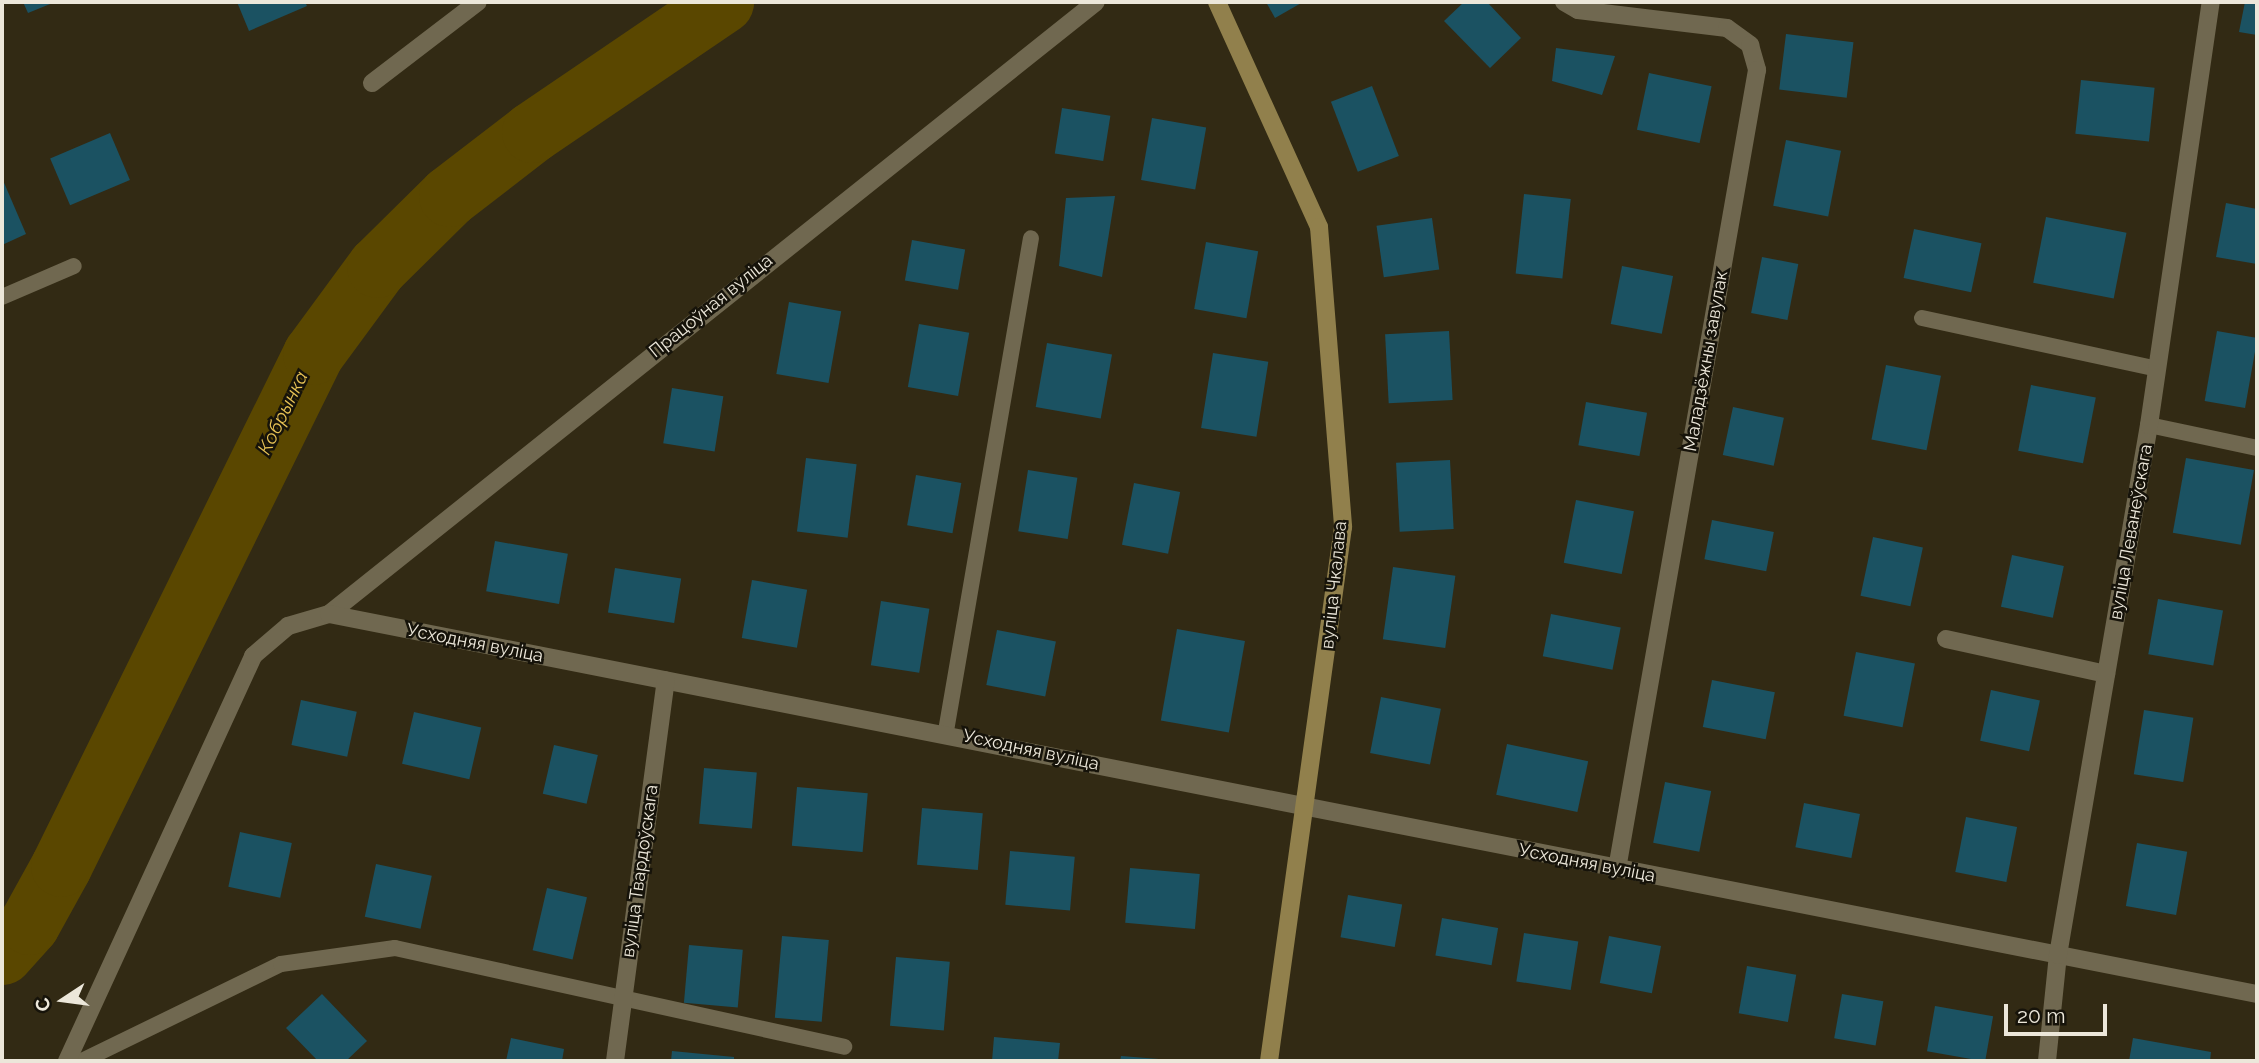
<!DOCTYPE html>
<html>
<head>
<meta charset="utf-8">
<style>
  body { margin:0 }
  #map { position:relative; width:2259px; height:1063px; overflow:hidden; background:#322a14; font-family:Raleway,sans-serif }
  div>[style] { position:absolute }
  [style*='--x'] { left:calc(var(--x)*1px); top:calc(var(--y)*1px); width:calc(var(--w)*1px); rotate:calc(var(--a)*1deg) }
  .river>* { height:61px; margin:-30.5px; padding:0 30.5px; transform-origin:30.5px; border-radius:30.5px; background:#5a4700 }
  .building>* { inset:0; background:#1b5262; transform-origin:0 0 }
  .lane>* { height:16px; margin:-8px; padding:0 8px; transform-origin:8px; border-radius:8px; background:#706850 }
  .street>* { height:18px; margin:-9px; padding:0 9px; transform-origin:9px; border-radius:9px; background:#706850 }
  .secondary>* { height:18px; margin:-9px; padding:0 9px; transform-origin:9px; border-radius:9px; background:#91804c }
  span { translate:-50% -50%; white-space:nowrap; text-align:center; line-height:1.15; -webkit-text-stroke:5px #16130a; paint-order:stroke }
  .street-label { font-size:18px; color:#ece7da }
  .water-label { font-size:19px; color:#e8c355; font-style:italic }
  .frame { position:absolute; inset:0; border:4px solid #ece7da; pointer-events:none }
  .north { position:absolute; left:28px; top:965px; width:70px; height:70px; -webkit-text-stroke:5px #16130a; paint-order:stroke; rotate:257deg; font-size:19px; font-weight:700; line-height:28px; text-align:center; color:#ece7da }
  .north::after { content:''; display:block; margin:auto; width:24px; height:32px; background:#ece7da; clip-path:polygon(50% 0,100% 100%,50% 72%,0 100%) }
  .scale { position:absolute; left:2004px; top:1004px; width:103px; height:32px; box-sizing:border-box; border:4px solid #ece7da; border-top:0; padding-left:9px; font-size:21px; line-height:24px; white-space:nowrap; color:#ece7da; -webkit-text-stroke:5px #16130a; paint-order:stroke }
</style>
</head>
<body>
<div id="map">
  <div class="river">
    <div style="--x:2;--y:954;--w:40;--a:-48"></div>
    <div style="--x:29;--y:924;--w:66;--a:-61.1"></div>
    <div style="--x:61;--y:866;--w:571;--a:-63.79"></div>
    <div style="--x:313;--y:354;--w:108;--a:-53.7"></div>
    <div style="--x:377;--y:267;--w:101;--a:-44.6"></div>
    <div style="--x:449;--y:196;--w:105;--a:-37.6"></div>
    <div style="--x:532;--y:132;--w:231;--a:-34.2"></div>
  </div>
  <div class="building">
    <div style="clip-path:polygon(23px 2px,55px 2px,28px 13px)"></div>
    <div style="clip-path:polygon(237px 2px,305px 2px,307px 6px,249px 31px)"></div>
    <div style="clip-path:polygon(1266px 2px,1303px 2px,1275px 18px)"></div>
    <div style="clip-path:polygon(1464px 2px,1487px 2px,1521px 38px,1490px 68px,1444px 21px)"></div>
    <div style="clip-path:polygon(2245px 2px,2257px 2px,2257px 35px,2239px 32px)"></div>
    <div style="left:1786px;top:34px;width:68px;height:56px;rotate:7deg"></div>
    <div style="clip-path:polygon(1556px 48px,1615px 56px,1602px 95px,1552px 81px)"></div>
    <div style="left:1649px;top:73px;width:64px;height:58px;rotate:12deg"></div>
    <div style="left:2081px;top:80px;width:74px;height:54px;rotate:6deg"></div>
    <div style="left:1372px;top:86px;width:75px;height:44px;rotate:69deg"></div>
    <div style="left:1062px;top:108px;width:49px;height:46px;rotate:9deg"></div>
    <div style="left:1152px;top:118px;width:55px;height:63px;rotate:10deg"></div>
    <div style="left:110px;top:133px;width:51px;height:65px;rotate:67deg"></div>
    <div style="left:1786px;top:140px;width:56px;height:67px;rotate:11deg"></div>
    <div style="clip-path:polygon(2px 178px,26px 234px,2px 245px)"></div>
    <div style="left:1524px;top:194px;width:47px;height:80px;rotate:6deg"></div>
    <div style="clip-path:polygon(1115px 196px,1102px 277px,1059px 266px,1066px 198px)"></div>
    <div style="clip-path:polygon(2226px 203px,2257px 209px,2257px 264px,2216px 257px)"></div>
    <div style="left:2046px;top:217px;width:82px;height:67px;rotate:11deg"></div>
    <div style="left:1432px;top:218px;width:52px;height:56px;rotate:82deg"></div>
    <div style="left:1914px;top:229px;width:69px;height:50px;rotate:12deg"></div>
    <div style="left:912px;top:240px;width:54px;height:41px;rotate:10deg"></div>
    <div style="left:1206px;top:242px;width:53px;height:68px;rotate:10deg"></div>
    <div style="left:1762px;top:257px;width:37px;height:57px;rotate:11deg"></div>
    <div style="left:1622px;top:266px;width:52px;height:59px;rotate:11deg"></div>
    <div style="left:789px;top:302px;width:53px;height:73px;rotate:10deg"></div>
    <div style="left:919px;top:324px;width:51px;height:64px;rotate:10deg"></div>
    <div style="left:1449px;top:331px;width:69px;height:64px;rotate:87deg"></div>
    <div style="left:2217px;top:331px;width:41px;height:71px;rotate:10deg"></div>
    <div style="left:1047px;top:343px;width:66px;height:65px;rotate:10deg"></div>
    <div style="left:1213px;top:353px;width:56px;height:76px;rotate:9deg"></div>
    <div style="left:1886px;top:365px;width:56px;height:76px;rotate:11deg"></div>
    <div style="left:2031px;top:385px;width:66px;height:67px;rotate:11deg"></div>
    <div style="left:672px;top:388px;width:52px;height:56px;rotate:9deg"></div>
    <div style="left:1586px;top:402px;width:62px;height:44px;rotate:10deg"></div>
    <div style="left:1733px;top:407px;width:52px;height:49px;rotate:12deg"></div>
    <div style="left:806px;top:458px;width:51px;height:74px;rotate:7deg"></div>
    <div style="left:2186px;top:458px;width:69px;height:76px;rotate:10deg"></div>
    <div style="left:1450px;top:460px;width:69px;height:54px;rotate:87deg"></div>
    <div style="left:1028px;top:470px;width:50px;height:62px;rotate:9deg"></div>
    <div style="left:916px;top:475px;width:46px;height:51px;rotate:10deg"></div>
    <div style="left:1134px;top:483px;width:47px;height:63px;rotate:11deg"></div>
    <div style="left:1576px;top:500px;width:59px;height:64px;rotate:11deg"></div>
    <div style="left:1712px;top:520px;width:63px;height:40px;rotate:11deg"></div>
    <div style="left:1873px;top:537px;width:51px;height:60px;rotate:12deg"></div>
    <div style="left:495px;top:541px;width:74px;height:51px;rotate:10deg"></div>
    <div style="left:2012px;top:555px;width:53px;height:53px;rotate:12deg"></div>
    <div style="left:1393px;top:567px;width:63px;height:73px;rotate:8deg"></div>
    <div style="left:615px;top:568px;width:67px;height:45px;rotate:9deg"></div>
    <div style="left:752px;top:580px;width:56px;height:59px;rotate:10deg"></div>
    <div style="left:2158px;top:599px;width:66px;height:56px;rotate:10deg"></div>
    <div style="left:881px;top:601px;width:49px;height:65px;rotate:9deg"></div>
    <div style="left:1551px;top:614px;width:71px;height:43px;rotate:11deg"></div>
    <div style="left:1177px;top:629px;width:69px;height:93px;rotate:10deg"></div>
    <div style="left:997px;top:630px;width:60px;height:56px;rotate:11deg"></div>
    <div style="left:1856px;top:652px;width:60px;height:65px;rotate:11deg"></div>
    <div style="left:1712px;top:680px;width:64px;height:48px;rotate:11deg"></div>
    <div style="left:1991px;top:690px;width:50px;height:52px;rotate:12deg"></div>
    <div style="left:1381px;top:697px;width:61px;height:57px;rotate:11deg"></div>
    <div style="left:301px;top:700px;width:57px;height:46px;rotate:12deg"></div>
    <div style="left:2144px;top:710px;width:50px;height:65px;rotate:9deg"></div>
    <div style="left:414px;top:712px;width:69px;height:53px;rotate:13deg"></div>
    <div style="left:1507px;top:744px;width:83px;height:52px;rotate:12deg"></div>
    <div style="left:554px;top:745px;width:45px;height:50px;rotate:13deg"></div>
    <div style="left:704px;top:768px;width:53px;height:56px;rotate:5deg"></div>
    <div style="left:1665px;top:782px;width:47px;height:62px;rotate:11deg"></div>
    <div style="left:797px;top:787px;width:71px;height:59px;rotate:5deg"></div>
    <div style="left:1804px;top:803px;width:57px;height:45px;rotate:11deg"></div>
    <div style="left:922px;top:808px;width:61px;height:57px;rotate:5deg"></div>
    <div style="left:1966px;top:817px;width:52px;height:56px;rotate:11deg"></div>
    <div style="left:240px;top:832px;width:53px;height:56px;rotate:12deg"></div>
    <div style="left:2137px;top:843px;width:51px;height:64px;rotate:10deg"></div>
    <div style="left:1010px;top:851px;width:65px;height:54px;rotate:5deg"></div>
    <div style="left:376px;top:864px;width:57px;height:54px;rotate:12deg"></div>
    <div style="left:1130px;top:868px;width:70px;height:55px;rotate:5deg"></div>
    <div style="left:547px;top:888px;width:41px;height:64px;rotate:13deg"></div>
    <div style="left:1348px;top:895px;width:55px;height:43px;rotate:10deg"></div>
    <div style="left:1442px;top:918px;width:57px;height:38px;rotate:10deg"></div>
    <div style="left:1524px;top:933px;width:55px;height:49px;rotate:9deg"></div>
    <div style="left:782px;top:936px;width:47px;height:82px;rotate:5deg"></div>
    <div style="left:1609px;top:936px;width:53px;height:48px;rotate:11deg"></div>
    <div style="left:689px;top:945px;width:54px;height:58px;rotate:5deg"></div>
    <div style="left:896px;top:957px;width:54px;height:69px;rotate:5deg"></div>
    <div style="left:1747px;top:966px;width:50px;height:48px;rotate:10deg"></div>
    <div style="clip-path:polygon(322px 994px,367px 1041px,346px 1061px,318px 1061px,286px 1028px)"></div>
    <div style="left:1842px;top:994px;width:42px;height:45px;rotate:10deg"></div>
    <div style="left:1935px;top:1006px;width:59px;height:46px;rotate:10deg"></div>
    <div style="clip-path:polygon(994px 1037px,1060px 1043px,1058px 1061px,992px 1061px)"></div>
    <div style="clip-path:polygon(511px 1038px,564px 1049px,562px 1061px,506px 1061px)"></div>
    <div style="clip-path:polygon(2133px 1038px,2211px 1052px,2210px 1061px,2129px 1061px)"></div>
    <div style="clip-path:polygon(672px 1051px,734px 1057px,734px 1061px,671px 1061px)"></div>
    <div style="clip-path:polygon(1121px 1056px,1159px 1059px,1159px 1061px,1120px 1061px)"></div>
  </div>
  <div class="lane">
    <div style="--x:2;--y:297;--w:78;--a:-23.3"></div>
    <div style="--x:1922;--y:318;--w:240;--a:12.2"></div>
    <div style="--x:2149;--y:425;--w:110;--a:12"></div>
    <div style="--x:946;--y:731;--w:500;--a:-80.22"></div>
    <div style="--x:82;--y:1061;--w:221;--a:-26"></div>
    <div style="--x:281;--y:964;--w:115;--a:-8"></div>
    <div style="--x:395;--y:948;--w:460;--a:12.4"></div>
  </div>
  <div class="street">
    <div style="--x:1564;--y:2;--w:16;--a:30"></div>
    <div style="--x:1578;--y:10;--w:150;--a:6.9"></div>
    <div style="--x:1727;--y:28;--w:29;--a:36"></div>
    <div style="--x:1750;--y:45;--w:26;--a:74"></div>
    <div style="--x:1757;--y:70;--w:811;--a:99.94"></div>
    <div style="--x:372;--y:83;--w:133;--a:-37.4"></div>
    <div style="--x:329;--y:614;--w:981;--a:-38.59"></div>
    <div style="--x:1946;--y:639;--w:164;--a:12.3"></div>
    <div style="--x:67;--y:1061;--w:446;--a:-65.3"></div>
    <div style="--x:253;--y:656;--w:46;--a:-40.6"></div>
    <div style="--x:288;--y:626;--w:43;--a:-16.3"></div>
    <div style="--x:329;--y:614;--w:1965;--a:11.15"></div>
    <div style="--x:615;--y:1061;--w:384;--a:-82.4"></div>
    <div style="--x:2047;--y:1061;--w:107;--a:-84.1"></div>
    <div style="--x:2058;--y:955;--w:538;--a:-80.26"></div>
    <div style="--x:2149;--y:425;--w:428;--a:-81.7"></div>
  </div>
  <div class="secondary">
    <div style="--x:1217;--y:2;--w:247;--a:65.6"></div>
    <div style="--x:1319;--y:227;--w:301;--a:85.4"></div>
    <div style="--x:1343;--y:527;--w:539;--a:97.89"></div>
  </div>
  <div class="street-label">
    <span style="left:711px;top:306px;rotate:-39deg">Працоўная вуліца</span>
    <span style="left:1706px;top:361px;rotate:-80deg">Маладзёжны завулак</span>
    <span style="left:2131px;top:532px;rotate:-80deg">вуліца Леванеўскага</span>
    <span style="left:1334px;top:585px;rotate:-84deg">вуліца Чкалава</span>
    <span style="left:475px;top:643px;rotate:11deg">Усходняя вуліца</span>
    <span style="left:1031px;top:750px;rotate:12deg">Усходняя вуліца</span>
    <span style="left:1587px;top:863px;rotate:11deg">Усходняя вуліца</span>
    <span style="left:640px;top:871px;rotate:-82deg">вуліца Твардоўскага</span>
  </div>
  <div class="water-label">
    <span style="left:283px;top:413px;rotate:-64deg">Кобрынка</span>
  </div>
  <div class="frame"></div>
  <div class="north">С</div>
  <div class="scale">20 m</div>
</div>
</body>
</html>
